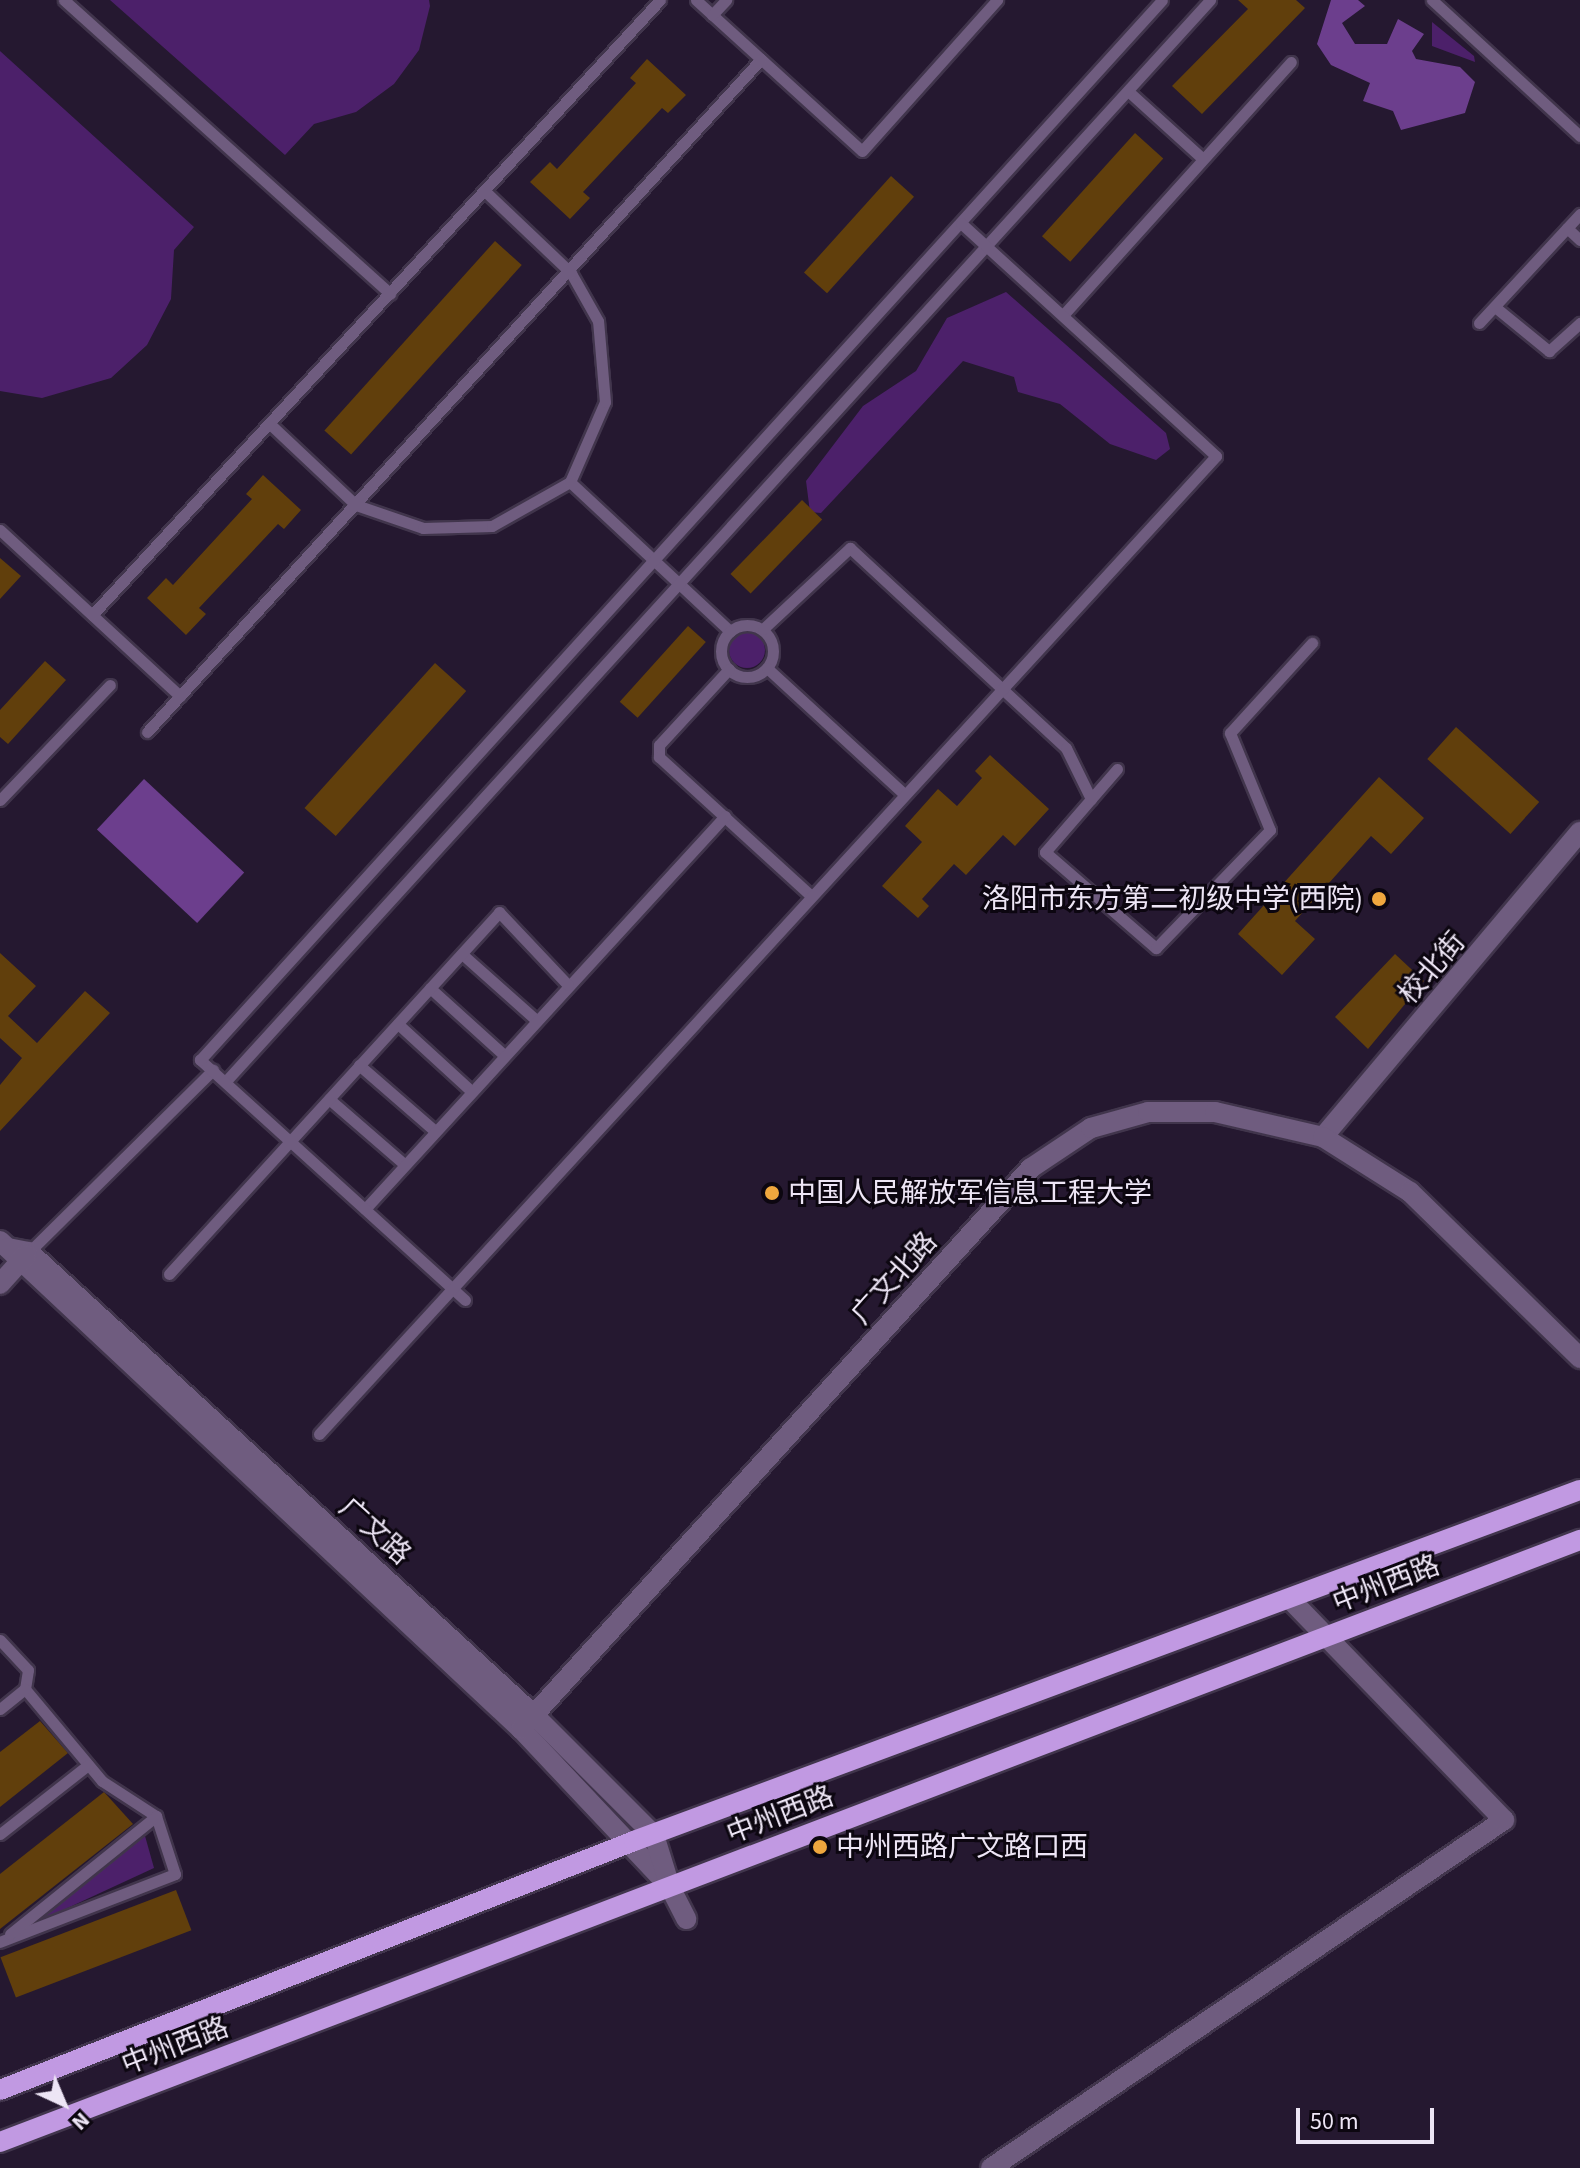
<!DOCTYPE html>
<html>
<head>
<meta charset="utf-8">
<style>
  body { margin:0 }
  #map { position:relative; width:1580px; height:2168px; overflow:hidden; background:#251830; font-family:"Source Sans 3","Noto Sans SC",sans-serif }
  div>[style] { position:absolute }
  [style*='--x'] { left:calc(var(--x)*1px); top:calc(var(--y)*1px); width:calc(var(--w)*1px); rotate:calc(var(--a)*1deg) }
  .green>* { inset:0; background:#4c206a }
  .round { border-radius:50% }
  .water>* { inset:0; background:#6c3e8d; transform-origin:0 0 }
  .building>* { inset:0; background:#613f0c; transform-origin:0 0 }
  .roads { filter:drop-shadow(2px 0 #41354c) drop-shadow(-2px 0 #41354c) drop-shadow(0 2px #41354c) drop-shadow(0 -2px #41354c) }
  .service>* { height:11px; margin:-5.5px; padding:0 5.5px; transform-origin:5.5px; border-radius:5.5px; background:#6f5c7f }
  .service>.ring { margin:-5.5px; padding:0; box-sizing:content-box; background:none; border:11px solid #6f5c7f; border-radius:50% }
  .minor>* { height:20px; margin:-10px; padding:0 10px; transform-origin:10px; border-radius:10px; background:#6f5c7f }
  .tertiary>* { height:20px; margin:-10px; padding:0 10px; transform-origin:10px; border-radius:10px; background:#6f5c7f }
  .primary>* { height:20px; margin:-10px; padding:0 10px; transform-origin:10px; border-radius:10px; background:#c199e2 }
  .dots>* { width:22px; height:22px; translate:-50% -50%; box-sizing:border-box; border:4px solid #0c0610; border-radius:50% }
  span { translate:-50% -50%; white-space:nowrap; text-align:center; line-height:1.15; -webkit-text-stroke:6px #0c0610; paint-order:stroke }
  .poi-label { font-size:28px; color:#ede5f5 }
  .right { translate:-100% -50%; text-align:right }
  .left { translate:0 -50%; text-align:left }
  .street-label { font-size:28px; color:#ede5f5 }
  .north { position:absolute; left:24px; top:2064px; width:80px; height:80px; -webkit-text-stroke:6px #0c0610; paint-order:stroke; rotate:136deg; font-size:22px; font-weight:700; line-height:32px; text-align:center; color:#ede5f5 }
  .north::after { content:''; display:block; margin:auto; width:28px; height:36px; background:#ede5f5; clip-path:polygon(50% 0,100% 100%,50% 72%,0 100%) }
  .scale { position:absolute; left:1296px; top:2108px; width:138px; height:36px; box-sizing:border-box; border:4px solid #ede5f5; border-top:0; padding-left:10px; font-size:24px; line-height:28px; white-space:nowrap; color:#ede5f5; -webkit-text-stroke:6px #0c0610; paint-order:stroke }
</style>
</head>
<body>
<div id="map">
  <div class="green">
    <div style="clip-path:polygon(110px 0,429px 0,430px 6px,419px 50px,394px 84px,356px 112px,314px 124px,285px 155px)"></div>
    <div style="clip-path:polygon(1432px 22px,1474px 56px,1475px 62px,1432px 46px)"></div>
    <div style="clip-path:polygon(0 51px,194px 227px,174px 250px,171px 299px,147px 345px,111px 378px,42px 398px,0 391px)"></div>
    <div style="clip-path:polygon(1006px 292px,1166px 433px,1170px 449px,1156px 460px,1110px 444px,1060px 404px,1018px 392px,1014px 377px,963px 361px,821px 513px,810px 512px,806px 481px,863px 406px,916px 371px,947px 318px)"></div>
    <div class="round" style="left:729px;top:632px;width:36px;height:36px"></div>
    <div style="clip-path:polygon(145px 1836px,154px 1868px,33px 1924px)"></div>
  </div>
  <div class="water">
    <div style="clip-path:polygon(1331px 0,1358px 0,1365px 6px,1342px 23px,1355px 44px,1387px 44px,1398px 19px,1424px 34px,1412px 51px,1416px 59px,1460px 67px,1475px 82px,1465px 113px,1401px 130px,1393px 111px,1363px 101px,1370px 83px,1331px 65px,1317px 44px)"></div>
    <div style="left:144px;top:779px;width:137px;height:69px;rotate:43deg"></div>
  </div>
  <div class="building">
    <div style="clip-path:polygon(1238px 0,1296px 0,1305px 8px,1202px 114px,1172px 86px,1248px 9px)"></div>
    <div style="clip-path:polygon(647px 59px,686px 95px,668px 113px,662px 108px,583px 192px,590px 198px,570px 219px,530px 182px,550px 162px,557px 169px,636px 83px,630px 78px)"></div>
    <div style="left:1135px;top:133px;width:38px;height:139px;rotate:42deg"></div>
    <div style="left:891px;top:176px;width:31px;height:130px;rotate:42deg"></div>
    <div style="left:495px;top:241px;width:36px;height:255px;rotate:42deg"></div>
    <div style="clip-path:polygon(263px 475px,301px 510px,284px 529px,278px 524px,199px 608px,206px 614px,186px 635px,147px 598px,166px 578px,173px 585px,252px 499px,246px 494px)"></div>
    <div style="left:802px;top:500px;width:28px;height:103px;rotate:44deg"></div>
    <div style="clip-path:polygon(0 558px,21px 576px,0 599px)"></div>
    <div style="left:688px;top:626px;width:24px;height:102px;rotate:42deg"></div>
    <div style="clip-path:polygon(45px 661px,66px 680px,8px 744px,0 737px,0 710px)"></div>
    <div style="left:435px;top:663px;width:42px;height:195px;rotate:42deg"></div>
    <div style="left:1456px;top:727px;width:112px;height:43px;rotate:42deg"></div>
    <div style="clip-path:polygon(990px 755px,1049px 809px,1015px 846px,1003px 835px,966px 875px,954px 864px,922px 899px,929px 906px,918px 918px,882px 886px,922px 842px,905px 826px,938px 789px,957px 806px,982px 778px,975px 771px)"></div>
    <div style="clip-path:polygon(1379px 777px,1424px 818px,1391px 854px,1371px 836px,1295px 921px,1315px 939px,1282px 975px,1238px 934px)"></div>
    <div style="clip-path:polygon(0 953px,36px 986px,8px 1016px,37px 1043px,85px 991px,110px 1013px,0 1131px,0 1085px,22px 1058px,0 1038px)"></div>
    <div style="clip-path:polygon(1395px 954px,1424px 981px,1368px 1049px,1335px 1017px)"></div>
    <div style="clip-path:polygon(40px 1721px,68px 1753px,0 1807px,0 1752px)"></div>
    <div style="clip-path:polygon(104px 1792px,133px 1824px,0 1929px,0 1874px)"></div>
    <div style="left:176px;top:1890px;width:43px;height:188px;rotate:69deg"></div>
  </div>
  <div class="roads">
    <div class="service">
      <div style="--x:64;--y:0;--w:439;--a:42"></div>
      <div style="--x:696;--y:0;--w:224;--a:42.3"></div>
      <div style="--x:862;--y:151;--w:203;--a:-48.2"></div>
      <div style="--x:1432;--y:0;--w:201;--a:42.6"></div>
      <div style="--x:712;--y:15;--w:21;--a:-47"></div>
      <div style="--x:1128;--y:91;--w:101;--a:42.2"></div>
      <div style="--x:1567;--y:228;--w:18;--a:43"></div>
      <div style="--x:1495;--y:307;--w:70;--a:39.2"></div>
      <div style="--x:1549;--y:351;--w:42;--a:-42.1"></div>
      <div style="--x:1064;--y:314;--w:339;--a:-48"></div>
      <div style="--x:1479;--y:323;--w:149;--a:-47.2"></div>
      <div style="--x:270;--y:424;--w:118;--a:43.3"></div>
      <div style="--x:356;--y:505;--w:71;--a:18.9"></div>
      <div style="--x:423;--y:528;--w:69;--a:-1.7"></div>
      <div style="--x:492;--y:526;--w:90;--a:-29.4"></div>
      <div style="--x:570;--y:482;--w:87;--a:-66.4"></div>
      <div style="--x:605;--y:402;--w:81;--a:-94.9"></div>
      <div style="--x:598;--y:321;--w:55;--a:-119.4"></div>
      <div style="--x:571;--y:273;--w:119;--a:-136.4"></div>
      <div style="--x:570;--y:482;--w:219;--a:43"></div>
      <div style="--x:0;--y:530;--w:245;--a:42.7"></div>
      <div style="--x:92;--y:615;--w:837;--a:-47.28"></div>
      <div class="ring" style="left:721px;top:625px;width:41px;height:41px"></div>
      <div style="--x:763;--y:629;--w:119;--a:-43"></div>
      <div style="--x:850;--y:548;--w:294;--a:42.8"></div>
      <div style="--x:1066;--y:748;--w:57;--a:63.9"></div>
      <div style="--x:767;--y:668;--w:186;--a:42.6"></div>
      <div style="--x:729;--y:669;--w:103;--a:132.6"></div>
      <div style="--x:659;--y:745;--w:12;--a:90"></div>
      <div style="--x:659;--y:757;--w:206;--a:42.4"></div>
      <div style="--x:147;--y:732;--w:911;--a:-47.62"></div>
      <div style="--x:1117;--y:769;--w:110;--a:130.9"></div>
      <div style="--x:1045;--y:852;--w:147;--a:40.9"></div>
      <div style="--x:1156;--y:948;--w:164;--a:-46"></div>
      <div style="--x:1270;--y:830;--w:105;--a:-112.4"></div>
      <div style="--x:1230;--y:733;--w:122;--a:-47.7"></div>
      <div style="--x:0;--y:800;--w:159;--a:-46.3"></div>
      <div style="--x:462;--y:954;--w:99;--a:41.7"></div>
      <div style="--x:430;--y:988;--w:100;--a:42.2"></div>
      <div style="--x:398;--y:1024;--w:99;--a:42.5"></div>
      <div style="--x:359;--y:1065;--w:101;--a:41"></div>
      <div style="--x:226;--y:1081;--w:1462;--a:-47.69"></div>
      <div style="--x:329;--y:1099;--w:99;--a:40.9"></div>
      <div style="--x:365;--y:1209;--w:533;--a:-47.51"></div>
      <div style="--x:29;--y:1252;--w:259;--a:-44.7"></div>
      <div style="--x:169;--y:1274;--w:490;--a:-47.6"></div>
      <div style="--x:499;--y:912;--w:100;--a:46.6"></div>
      <div style="--x:465;--y:1300;--w:358;--a:-137.8"></div>
      <div style="--x:200;--y:1060;--w:1431;--a:-47.77"></div>
      <div style="--x:319;--y:1434;--w:1327;--a:-47.47"></div>
      <div style="--x:1216;--y:456;--w:345;--a:-137.6"></div>
      <div style="--x:0;--y:1640;--w:41;--a:47"></div>
      <div style="--x:28;--y:1670;--w:19;--a:99"></div>
      <div style="--x:25;--y:1689;--w:120;--a:50.1"></div>
      <div style="--x:102;--y:1781;--w:64;--a:32.9"></div>
      <div style="--x:156;--y:1816;--w:61;--a:71.9"></div>
      <div style="--x:175;--y:1874;--w:188;--a:158.8"></div>
      <div style="--x:0;--y:1709;--w:32;--a:-39"></div>
      <div style="--x:0;--y:1834;--w:112;--a:-38.1"></div>
      <div style="--x:10;--y:1934;--w:188;--a:-38.9"></div>
    </div>
    <div class="minor">
      <div style="--x:1323;--y:1137;--w:399;--a:-49.9"></div>
      <div style="--x:670;--y:1887;--w:36;--a:63"></div>
      <div style="--x:991;--y:2168;--w:620;--a:-34.15"></div>
      <div style="--x:1504;--y:1820;--w:305;--a:-134.1"></div>
    </div>
    <div class="tertiary">
      <div style="--x:0;--y:1241;--w:714;--a:43.13"></div>
      <div style="--x:521;--y:1729;--w:217;--a:46.7"></div>
      <div style="--x:8;--y:1248;--w:21;--a:11"></div>
      <div style="--x:29;--y:1252;--w:685;--a:42.52"></div>
      <div style="--x:534;--y:1715;--w:170;--a:45"></div>
      <div style="--x:654;--y:1835;--w:44;--a:72.8"></div>
      <div style="--x:0;--y:1284;--w:39;--a:-48"></div>
      <div style="--x:521;--y:1729;--w:758;--a:-47.73"></div>
      <div style="--x:1031;--y:1168;--w:72;--a:-33.7"></div>
      <div style="--x:1091;--y:1128;--w:59;--a:-15.7"></div>
      <div style="--x:1148;--y:1112;--w:67;--a:0"></div>
      <div style="--x:1215;--y:1112;--w:111;--a:13"></div>
      <div style="--x:1323;--y:1137;--w:103;--a:32.3"></div>
      <div style="--x:1410;--y:1192;--w:238;--a:44.3"></div>
    </div>
    <div class="primary">
      <div style="--x:0;--y:2090;--w:681;--a:-21.44"></div>
      <div style="--x:634;--y:1841;--w:1009;--a:-20.36"></div>
      <div style="--x:0;--y:2142;--w:1691;--a:-20.86"></div>
    </div>
  </div>
  <div class="dots">
    <div style="left:1379px;top:899px;background:#efa73e"></div>
    <div style="left:772px;top:1193px;background:#efa73e"></div>
    <div style="left:820px;top:1847px;background:#efa73e"></div>
  </div>
  <div class="poi-label">
    <span class="right" style="left:1363px;top:899px">洛阳市东方第二初级中学(西院)</span>
    <span class="left" style="left:788px;top:1193px">中国人民解放军信息工程大学</span>
    <span class="left" style="left:836px;top:1847px">中州西路广文路口西</span>
  </div>
  <div class="street-label">
    <span style="left:1432px;top:968px;rotate:-49deg">校北街</span>
    <span style="left:894px;top:1278px;rotate:-48deg">广文北路</span>
    <span style="left:375px;top:1531px;rotate:42deg">广文路</span>
    <span style="left:1386px;top:1584px;rotate:-21deg">中州西路</span>
    <span style="left:780px;top:1815px;rotate:-21deg">中州西路</span>
    <span style="left:175px;top:2046px;rotate:-21deg">中州西路</span>
  </div>
  <div class="north">N</div>
  <div class="scale">50 m</div>
</div>
</body>
</html>
